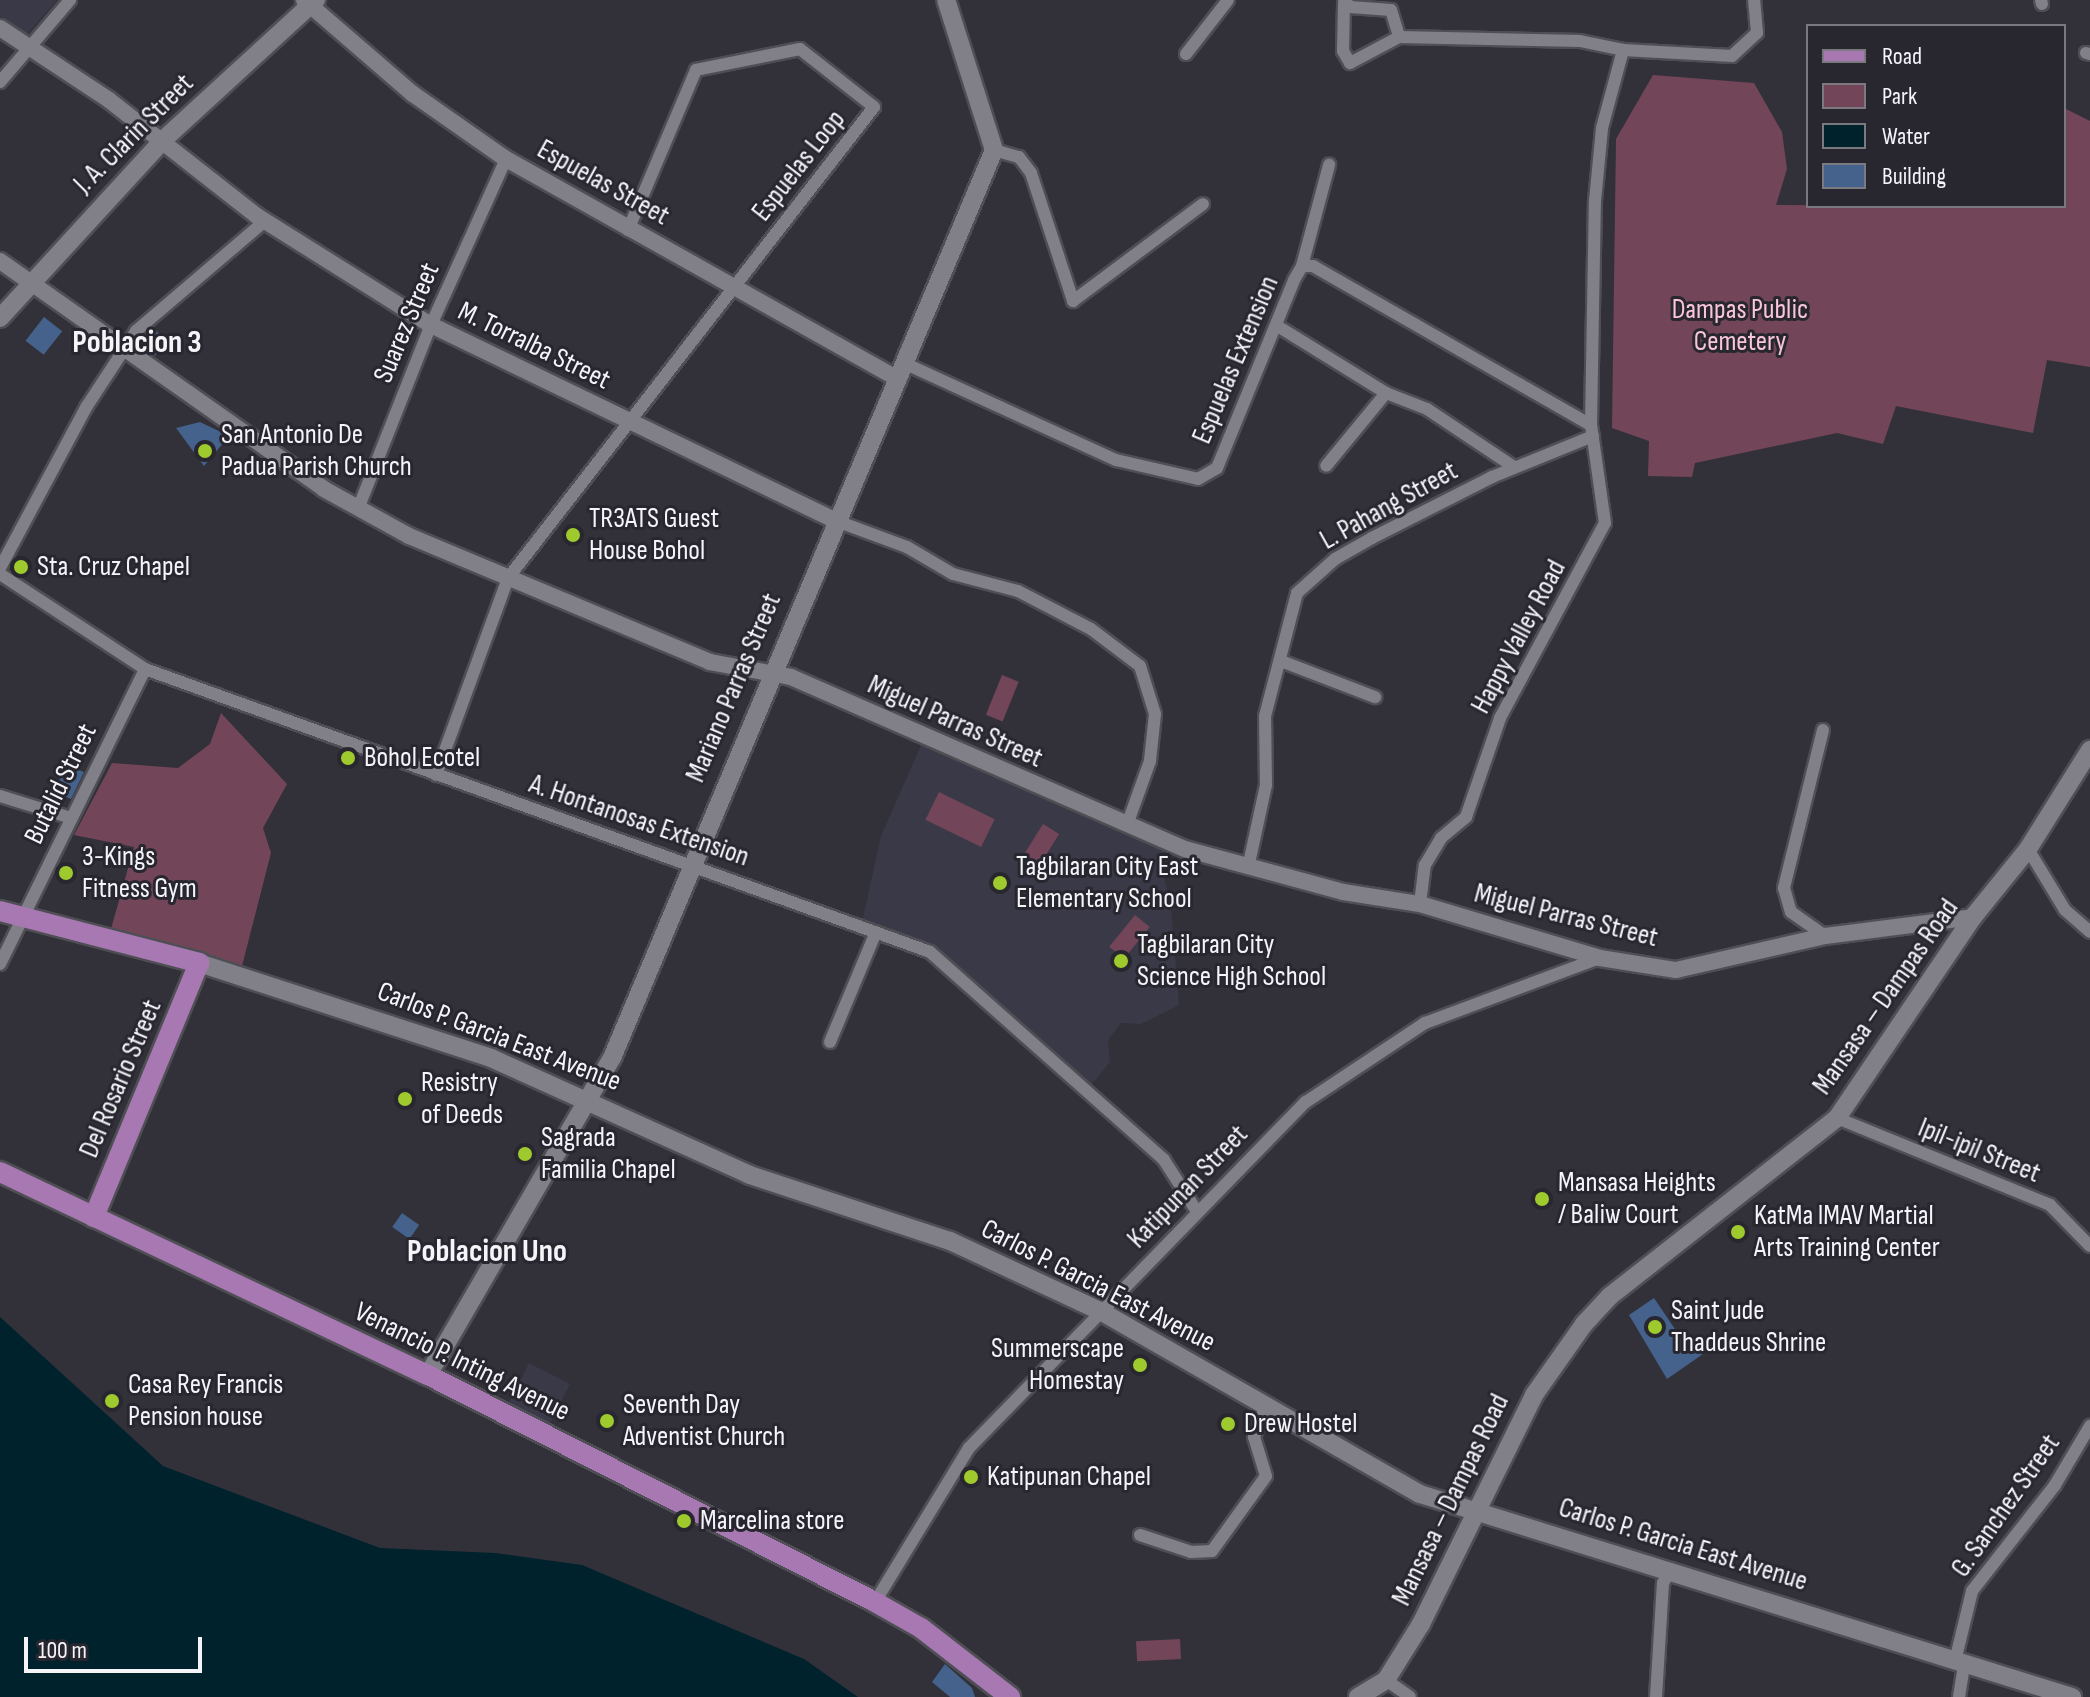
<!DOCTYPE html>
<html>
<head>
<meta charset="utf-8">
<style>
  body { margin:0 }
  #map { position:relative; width:2090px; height:1697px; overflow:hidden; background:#323139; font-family:"Sofia Sans Condensed",sans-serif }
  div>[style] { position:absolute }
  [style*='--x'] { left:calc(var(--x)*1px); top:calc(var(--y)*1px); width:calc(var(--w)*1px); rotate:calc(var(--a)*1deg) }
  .built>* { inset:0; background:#3a3947; transform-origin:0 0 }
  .green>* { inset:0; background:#724658; transform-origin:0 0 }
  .water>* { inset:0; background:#00222d }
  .building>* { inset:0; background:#44628b; transform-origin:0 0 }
  .roads { filter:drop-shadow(2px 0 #4e4e54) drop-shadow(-2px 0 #4e4e54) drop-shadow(0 2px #4e4e54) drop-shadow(0 -2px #4e4e54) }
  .minor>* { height:12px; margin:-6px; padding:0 6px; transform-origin:6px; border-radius:6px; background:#818089 }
  .tertiary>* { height:16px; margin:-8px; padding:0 8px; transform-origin:8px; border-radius:8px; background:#818089 }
  .secondary>* { height:18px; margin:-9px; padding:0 9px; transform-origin:9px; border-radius:9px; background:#818089 }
  .primary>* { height:20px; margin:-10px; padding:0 10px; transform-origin:10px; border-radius:10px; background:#a778b2 }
  .dots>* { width:22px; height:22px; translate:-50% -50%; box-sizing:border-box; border:4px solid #28272f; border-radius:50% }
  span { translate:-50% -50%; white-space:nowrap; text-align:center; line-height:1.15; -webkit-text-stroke:6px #28272f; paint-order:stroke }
  .street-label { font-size:28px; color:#f4f4f9 }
  .park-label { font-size:28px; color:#f9c6d8 }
  .poi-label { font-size:28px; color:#f4f4f9 }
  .left { translate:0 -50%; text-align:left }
  .right { translate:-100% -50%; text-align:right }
  .quarter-label { font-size:32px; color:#f4f4f9; font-weight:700 }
  .legend { position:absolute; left:1806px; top:24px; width:260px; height:184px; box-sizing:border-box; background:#28272f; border:2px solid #7a7980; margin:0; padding:10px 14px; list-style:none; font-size:24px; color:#f4f4f9 }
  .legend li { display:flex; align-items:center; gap:16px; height:40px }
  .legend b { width:40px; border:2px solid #7a7980 }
  .scale { position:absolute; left:24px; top:1637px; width:178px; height:36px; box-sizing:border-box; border:4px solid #f4f4f9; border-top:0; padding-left:10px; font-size:24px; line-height:28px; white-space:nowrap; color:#f4f4f9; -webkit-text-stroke:6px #28272f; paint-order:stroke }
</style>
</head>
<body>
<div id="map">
  <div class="built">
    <div style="clip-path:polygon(0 0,57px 0,24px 38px,0 17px)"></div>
    <div style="clip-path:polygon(923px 741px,1168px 842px,1160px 866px,1170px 897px,1179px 1005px,1141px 1024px,1121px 1023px,1108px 1040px,1110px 1062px,1084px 1093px,932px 951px,861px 927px,881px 836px)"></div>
    <div style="left:529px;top:1363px;width:46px;height:49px;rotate:27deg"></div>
  </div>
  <div class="green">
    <div style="clip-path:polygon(1653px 75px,1754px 83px,1782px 132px,1787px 169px,1776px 205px,2064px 206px,2064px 108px,2090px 121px,2090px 367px,2047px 360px,2033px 433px,1896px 406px,1883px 444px,1837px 433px,1695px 463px,1692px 477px,1648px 476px,1649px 441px,1612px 428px,1616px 139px)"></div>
    <div style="left:1002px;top:675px;width:18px;height:43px;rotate:22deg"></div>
    <div style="clip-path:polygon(221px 713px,287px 784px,263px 828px,271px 853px,242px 966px,111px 929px,134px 847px,74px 835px,112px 763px,178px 768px,210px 744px)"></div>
    <div style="left:939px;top:792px;width:62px;height:31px;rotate:26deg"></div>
    <div style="left:1043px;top:824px;width:19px;height:43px;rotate:32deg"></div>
    <div style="left:1135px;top:915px;width:19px;height:41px;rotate:39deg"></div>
    <div style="left:1180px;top:1639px;width:20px;height:44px;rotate:87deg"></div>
  </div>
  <div class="water">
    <div style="clip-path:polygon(0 1317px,163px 1466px,380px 1548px,495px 1553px,582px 1565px,804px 1659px,858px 1697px,0 1697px)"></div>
  </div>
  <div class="building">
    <div style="left:44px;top:317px;width:23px;height:30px;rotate:38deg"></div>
    <div style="clip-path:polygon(153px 329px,167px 339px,155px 356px,138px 344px)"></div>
    <div style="clip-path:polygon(200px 422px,229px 436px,204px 466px,176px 428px)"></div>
    <div style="clip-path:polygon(65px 765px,84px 772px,71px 799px,55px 792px)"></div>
    <div style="left:402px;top:1213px;width:21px;height:17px;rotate:35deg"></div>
    <div style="clip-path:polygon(1654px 1298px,1685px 1344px,1692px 1339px,1703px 1354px,1667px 1379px,1629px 1315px)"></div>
    <div style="clip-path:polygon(945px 1664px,972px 1688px,975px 1697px,950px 1697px,932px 1682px)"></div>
  </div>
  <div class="roads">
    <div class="minor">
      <div style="--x:1344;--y:0;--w:9;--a:49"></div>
      <div style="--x:1350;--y:7;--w:41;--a:4.2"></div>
      <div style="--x:1391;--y:10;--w:28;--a:73"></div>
      <div style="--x:1399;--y:37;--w:181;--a:1.3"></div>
      <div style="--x:1580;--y:41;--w:44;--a:11.8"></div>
      <div style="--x:2041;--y:0;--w:4;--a:76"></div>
      <div style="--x:1344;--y:4;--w:47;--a:91.2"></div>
      <div style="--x:1343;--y:51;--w:14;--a:60"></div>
      <div style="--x:1350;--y:63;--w:55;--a:-28"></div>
      <div style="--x:2086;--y:53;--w:4;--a:14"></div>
      <div style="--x:1186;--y:54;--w:68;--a:-52.1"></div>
      <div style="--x:0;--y:82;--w:108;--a:-49.5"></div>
      <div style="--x:994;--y:150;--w:26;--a:16"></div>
      <div style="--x:1019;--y:157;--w:20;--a:53"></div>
      <div style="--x:1031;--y:173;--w:135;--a:71.8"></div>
      <div style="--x:1073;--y:301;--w:162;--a:-36.7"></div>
      <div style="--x:1302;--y:266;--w:105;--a:-75"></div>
      <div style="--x:1279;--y:327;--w:126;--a:31.7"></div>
      <div style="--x:1386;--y:393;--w:94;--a:129.4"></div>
      <div style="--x:906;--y:364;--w:231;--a:24.6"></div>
      <div style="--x:1116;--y:460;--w:84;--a:13"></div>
      <div style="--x:1198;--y:479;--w:22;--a:-30"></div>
      <div style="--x:1217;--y:468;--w:203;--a:-67.7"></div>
      <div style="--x:1294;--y:280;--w:16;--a:-60"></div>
      <div style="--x:1302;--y:266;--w:11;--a:0"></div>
      <div style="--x:1313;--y:266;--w:320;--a:29.8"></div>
      <div style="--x:1386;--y:393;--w:44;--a:21.3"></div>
      <div style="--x:1427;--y:409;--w:105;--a:33.7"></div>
      <div style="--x:358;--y:509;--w:198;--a:-68.4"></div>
      <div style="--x:431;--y:325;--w:182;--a:-65.7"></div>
      <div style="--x:834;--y:520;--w:78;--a:20.3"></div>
      <div style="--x:907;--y:547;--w:53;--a:30.4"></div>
      <div style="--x:953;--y:574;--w:67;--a:14.7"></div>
      <div style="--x:1018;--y:591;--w:82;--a:27.5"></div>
      <div style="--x:1091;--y:629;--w:61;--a:37.1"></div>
      <div style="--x:1140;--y:666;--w:50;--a:72.6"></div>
      <div style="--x:1155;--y:714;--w:47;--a:96.1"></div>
      <div style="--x:1150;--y:761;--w:68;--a:109.8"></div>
      <div style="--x:0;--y:568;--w:184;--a:-61.8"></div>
      <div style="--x:87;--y:406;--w:90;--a:-56.8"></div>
      <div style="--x:136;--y:331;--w:170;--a:-40.5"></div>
      <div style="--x:0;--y:574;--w:173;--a:33.2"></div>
      <div style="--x:145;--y:669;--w:834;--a:19.82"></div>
      <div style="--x:930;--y:952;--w:313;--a:41.6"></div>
      <div style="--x:1164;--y:1160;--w:59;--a:57.4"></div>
      <div style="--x:1281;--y:661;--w:101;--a:21"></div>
      <div style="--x:1823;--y:730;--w:163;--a:103.9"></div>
      <div style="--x:1784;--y:888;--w:25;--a:74"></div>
      <div style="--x:1791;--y:912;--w:42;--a:35.2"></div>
      <div style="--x:436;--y:775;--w:210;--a:-69.9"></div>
      <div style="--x:508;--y:578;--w:596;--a:-52.15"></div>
      <div style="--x:874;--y:107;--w:94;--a:-141.9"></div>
      <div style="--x:800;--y:49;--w:106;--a:168.6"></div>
      <div style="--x:696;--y:70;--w:174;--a:113"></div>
      <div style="--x:0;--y:796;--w:74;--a:17.2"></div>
      <div style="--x:2028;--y:849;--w:71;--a:58.8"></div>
      <div style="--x:2065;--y:910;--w:33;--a:41"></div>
      <div style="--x:1248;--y:868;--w:85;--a:-77.8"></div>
      <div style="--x:1266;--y:785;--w:69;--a:-90.8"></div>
      <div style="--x:1265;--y:716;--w:127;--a:-75.4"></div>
      <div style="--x:1297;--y:593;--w:51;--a:-41.8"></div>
      <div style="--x:1335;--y:559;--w:43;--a:-29.6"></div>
      <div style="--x:1372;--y:538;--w:135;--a:-26.9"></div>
      <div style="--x:1492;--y:477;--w:109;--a:-22.1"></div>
      <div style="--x:1420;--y:904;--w:39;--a:-83"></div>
      <div style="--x:1425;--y:865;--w:31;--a:-59"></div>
      <div style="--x:1441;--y:838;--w:33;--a:-40"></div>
      <div style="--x:1466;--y:817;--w:105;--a:-71"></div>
      <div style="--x:1500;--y:718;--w:221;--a:-61.7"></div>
      <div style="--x:1605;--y:523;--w:99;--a:-98.1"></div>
      <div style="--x:1591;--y:425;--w:224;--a:-89"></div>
      <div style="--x:1595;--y:201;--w:73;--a:-84.5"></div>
      <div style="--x:1602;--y:128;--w:81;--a:-74.9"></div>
      <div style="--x:1623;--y:50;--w:109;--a:3.2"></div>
      <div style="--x:1732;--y:56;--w:34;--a:-43"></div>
      <div style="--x:1757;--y:33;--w:33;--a:-95"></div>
      <div style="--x:0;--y:964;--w:329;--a:-63.8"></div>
      <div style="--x:830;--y:1042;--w:119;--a:-67.3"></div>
      <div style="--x:1837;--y:1118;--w:230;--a:22.2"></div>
      <div style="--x:2050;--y:1205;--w:57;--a:45.7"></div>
      <div style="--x:1140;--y:1535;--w:54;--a:18.4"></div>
      <div style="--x:1191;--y:1552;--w:21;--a:-3"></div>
      <div style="--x:1212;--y:1551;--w:92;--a:-54.2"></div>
      <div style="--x:1266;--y:1476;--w:41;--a:-107.1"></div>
      <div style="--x:1254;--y:1437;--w:33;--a:-70"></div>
      <div style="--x:875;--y:1602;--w:180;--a:-58.6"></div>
      <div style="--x:969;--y:1448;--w:483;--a:-45.8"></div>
      <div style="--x:1306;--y:1102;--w:143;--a:-33.6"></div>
      <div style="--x:1425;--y:1023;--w:187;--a:-20.4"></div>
      <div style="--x:1955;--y:1661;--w:72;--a:-76.3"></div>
      <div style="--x:1972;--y:1591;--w:135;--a:-51.9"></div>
      <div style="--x:2055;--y:1485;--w:69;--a:-59.3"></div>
      <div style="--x:1386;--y:1680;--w:29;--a:35"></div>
      <div style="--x:1656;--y:1697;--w:114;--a:-86.5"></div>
      <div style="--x:1663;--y:1583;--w:16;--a:-60"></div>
      <div style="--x:1959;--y:1697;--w:33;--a:-81"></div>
    </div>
    <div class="tertiary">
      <div style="--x:304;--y:0;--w:144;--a:40.8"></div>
      <div style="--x:413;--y:94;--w:113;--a:35"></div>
      <div style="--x:506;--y:159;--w:450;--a:29.3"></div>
      <div style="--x:0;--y:28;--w:131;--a:33.4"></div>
      <div style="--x:109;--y:100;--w:188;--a:38.1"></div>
      <div style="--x:257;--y:216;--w:205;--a:32.1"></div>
      <div style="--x:431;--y:325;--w:448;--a:25.8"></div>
      <div style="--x:0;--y:261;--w:396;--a:35.1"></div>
      <div style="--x:324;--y:489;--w:97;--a:28.9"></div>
      <div style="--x:409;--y:536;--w:326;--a:22.7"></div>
      <div style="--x:710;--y:662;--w:82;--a:10.5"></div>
      <div style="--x:791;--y:677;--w:430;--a:23.6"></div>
      <div style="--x:1185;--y:849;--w:164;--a:15.2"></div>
      <div style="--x:1343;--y:892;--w:78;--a:8.9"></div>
      <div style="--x:1420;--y:904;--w:188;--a:16.7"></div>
      <div style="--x:1600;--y:958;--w:77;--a:9"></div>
      <div style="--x:1676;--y:970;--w:153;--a:-12.9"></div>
      <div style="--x:1825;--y:936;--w:149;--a:-7.3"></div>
    </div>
    <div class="secondary">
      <div style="--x:0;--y:318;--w:240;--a:-47.5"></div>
      <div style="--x:162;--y:141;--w:209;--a:-42.5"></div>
      <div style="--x:199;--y:963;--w:307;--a:18"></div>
      <div style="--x:491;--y:1058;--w:284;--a:24.3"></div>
      <div style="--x:750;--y:1175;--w:211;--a:18.3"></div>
      <div style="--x:950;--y:1241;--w:168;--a:25"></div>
      <div style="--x:1102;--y:1312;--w:366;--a:29.8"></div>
      <div style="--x:1420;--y:1494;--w:683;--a:17.29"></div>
      <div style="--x:428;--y:1375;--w:367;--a:-59.9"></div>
      <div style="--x:612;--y:1058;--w:985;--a:-67.18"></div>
      <div style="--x:994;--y:150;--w:157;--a:-107.7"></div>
      <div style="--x:1358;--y:1697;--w:33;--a:-31"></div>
      <div style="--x:1386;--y:1680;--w:66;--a:-58"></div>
      <div style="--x:1421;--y:1624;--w:255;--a:-63.7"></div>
      <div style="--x:1534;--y:1395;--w:87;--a:-54.8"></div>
      <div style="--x:1584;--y:1324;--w:38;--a:-47"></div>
      <div style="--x:1610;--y:1296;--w:288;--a:-38.1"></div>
      <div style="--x:1837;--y:1118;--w:243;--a:-55.9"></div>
      <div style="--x:1973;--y:917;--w:87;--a:-51"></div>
      <div style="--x:2028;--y:849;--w:117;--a:-57.9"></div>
    </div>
    <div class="primary">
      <div style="--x:0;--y:911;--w:206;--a:14.6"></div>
      <div style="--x:199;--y:963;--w:275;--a:112.5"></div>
      <div style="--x:0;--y:1172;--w:474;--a:25.4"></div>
      <div style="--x:428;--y:1375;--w:501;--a:26.92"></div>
      <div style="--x:875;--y:1602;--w:53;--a:29.5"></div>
      <div style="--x:921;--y:1628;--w:113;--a:37.8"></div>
    </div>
  </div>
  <div class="dots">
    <div style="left:205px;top:451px;background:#9eca2e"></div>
    <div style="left:573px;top:535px;background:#9eca2e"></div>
    <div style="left:21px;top:567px;background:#9eca2e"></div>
    <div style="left:348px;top:758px;background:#9eca2e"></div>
    <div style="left:66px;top:873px;background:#9eca2e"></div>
    <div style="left:1000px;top:883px;background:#9eca2e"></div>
    <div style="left:1121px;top:961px;background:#9eca2e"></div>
    <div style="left:405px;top:1099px;background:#9eca2e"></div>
    <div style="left:525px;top:1154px;background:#9eca2e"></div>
    <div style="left:1542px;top:1199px;background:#9eca2e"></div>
    <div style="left:1738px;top:1232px;background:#9eca2e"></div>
    <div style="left:1655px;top:1327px;background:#9eca2e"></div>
    <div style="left:1140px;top:1365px;background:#9eca2e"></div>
    <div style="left:112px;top:1401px;background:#9eca2e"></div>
    <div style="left:607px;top:1421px;background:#9eca2e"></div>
    <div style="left:1228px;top:1424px;background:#9eca2e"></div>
    <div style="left:971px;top:1477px;background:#9eca2e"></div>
    <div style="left:684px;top:1521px;background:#9eca2e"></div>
  </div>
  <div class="street-label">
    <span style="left:134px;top:134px;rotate:-45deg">J. A. Clarin Street</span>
    <span style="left:799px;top:166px;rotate:-52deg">Espuelas Loop</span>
    <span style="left:603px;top:183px;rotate:29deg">Espuelas Street</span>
    <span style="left:407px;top:323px;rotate:-67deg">Suarez Street</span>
    <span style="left:534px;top:346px;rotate:26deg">M. Torralba Street</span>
    <span style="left:1236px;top:360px;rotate:-67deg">Espuelas Extension</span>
    <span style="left:1389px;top:506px;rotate:-29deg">L. Pahang Street</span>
    <span style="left:1519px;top:637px;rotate:-62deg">Happy Valley Road</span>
    <span style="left:734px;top:688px;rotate:-67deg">Mariano Parras Street</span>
    <span style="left:955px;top:722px;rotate:24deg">Miguel Parras Street</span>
    <span style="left:61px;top:784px;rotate:-64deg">Butalid Street</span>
    <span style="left:639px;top:821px;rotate:19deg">A. Hontanosas Extension</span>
    <span style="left:1566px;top:916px;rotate:14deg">Miguel Parras Street</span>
    <span style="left:1886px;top:997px;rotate:-55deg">Mansasa – Dampas Road</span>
    <span style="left:499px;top:1037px;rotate:21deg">Carlos P. Garcia East Avenue</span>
    <span style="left:121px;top:1079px;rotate:-67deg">Del Rosario Street</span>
    <span style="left:1979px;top:1151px;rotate:22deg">Ipil-ipil Street</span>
    <span style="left:1188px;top:1187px;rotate:-46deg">Katipunan Street</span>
    <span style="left:1098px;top:1286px;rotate:27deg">Carlos P. Garcia East Avenue</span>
    <span style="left:462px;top:1362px;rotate:26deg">Venancio P. Inting Avenue</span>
    <span style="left:1451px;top:1500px;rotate:-64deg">Mansasa – Dampas Road</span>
    <span style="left:2006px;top:1506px;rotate:-55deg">G. Sanchez Street</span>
    <span style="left:1683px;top:1545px;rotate:17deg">Carlos P. Garcia East Avenue</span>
  </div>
  <div class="park-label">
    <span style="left:1740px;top:326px">Dampas Public<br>Cemetery</span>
  </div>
  <div class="poi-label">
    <span class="left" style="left:221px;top:451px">San Antonio De<br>Padua Parish Church</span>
    <span class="left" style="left:589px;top:535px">TR3ATS Guest<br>House Bohol</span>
    <span class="left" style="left:37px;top:567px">Sta. Cruz Chapel</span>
    <span class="left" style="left:364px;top:758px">Bohol Ecotel</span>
    <span class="left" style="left:82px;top:873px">3-Kings<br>Fitness Gym</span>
    <span class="left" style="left:1016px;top:883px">Tagbilaran City East<br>Elementary School</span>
    <span class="left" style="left:1137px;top:961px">Tagbilaran City<br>Science High School</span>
    <span class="left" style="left:421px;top:1099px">Resistry<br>of Deeds</span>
    <span class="left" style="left:541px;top:1154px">Sagrada<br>Familia Chapel</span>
    <span class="left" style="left:1558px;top:1199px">Mansasa Heights<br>/ Baliw Court</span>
    <span class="left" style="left:1754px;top:1232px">KatMa IMAV Martial<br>Arts Training Center</span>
    <span class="left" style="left:1671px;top:1327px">Saint Jude<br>Thaddeus Shrine</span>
    <span class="right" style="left:1124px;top:1365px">Summerscape<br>Homestay</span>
    <span class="left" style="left:128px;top:1401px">Casa Rey Francis<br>Pension house</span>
    <span class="left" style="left:623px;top:1421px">Seventh Day<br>Adventist Church</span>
    <span class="left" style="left:1244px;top:1424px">Drew Hostel</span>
    <span class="left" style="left:987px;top:1477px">Katipunan Chapel</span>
    <span class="left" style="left:700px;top:1521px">Marcelina store</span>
  </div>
  <div class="quarter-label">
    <span style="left:137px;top:343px">Poblacion 3</span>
    <span style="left:487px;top:1252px">Poblacion Uno</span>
  </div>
  <ul class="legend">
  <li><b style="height:10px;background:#a778b2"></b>Road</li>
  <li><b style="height:22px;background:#724658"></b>Park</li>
  <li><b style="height:22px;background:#00222d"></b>Water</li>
  <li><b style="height:22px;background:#44628b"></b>Building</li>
  </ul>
  <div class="scale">100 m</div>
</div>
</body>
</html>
